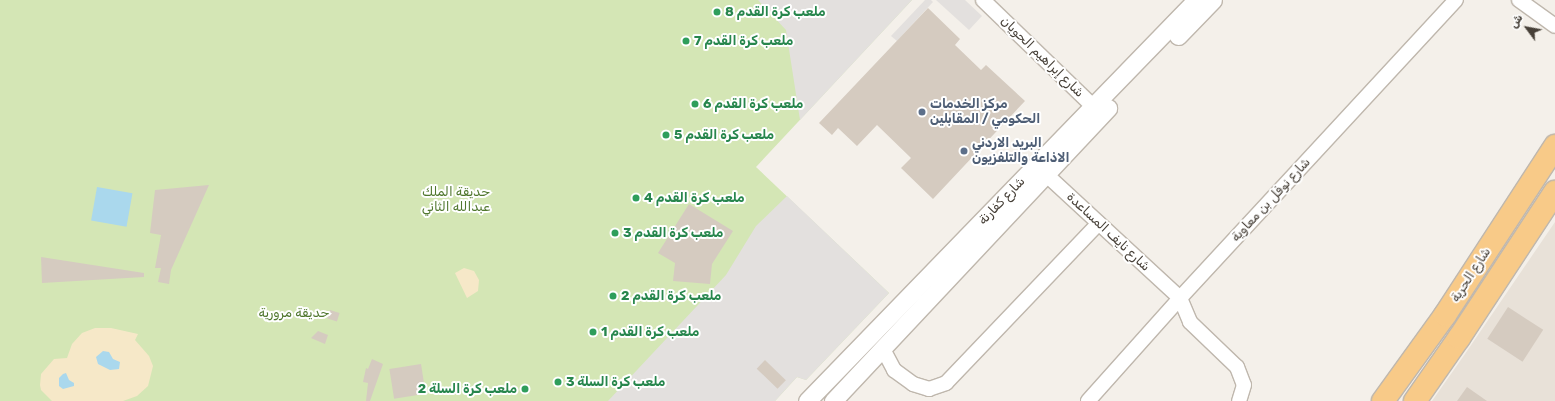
<!DOCTYPE html>
<html>
<head>
<meta charset="utf-8">
<style>
  body { margin:0 }
  #map { position:relative; width:1555px; height:401px; overflow:hidden; background:#f4f0ea; font-family:Rubik,"Noto Naskh Arabic",sans-serif }
  div>[style] { position:absolute }
  [style*='--x'] { left:calc(var(--x)*1px); top:calc(var(--y)*1px); width:calc(var(--w)*1px); rotate:calc(var(--a)*1deg) }
  .residential>* { inset:0; background:#e8e1d8 }
  .green>* { inset:0; background:#d4e6b5 }
  .sand>* { inset:0; background:#f6e8c8 }
  .parking>* { inset:0; background:#e3e0de }
  .water>* { inset:0; background:#aad8ed; transform-origin:0 0 }
  .building>* { inset:0; background:#d5cbc0; transform-origin:0 0 }
  .roads { filter:drop-shadow(1px 0 #bfb7ad) drop-shadow(-1px 0 #bfb7ad) drop-shadow(0 1px #bfb7ad) drop-shadow(0 -1px #bfb7ad) }
  .minor>* { height:14px; margin:-7px; padding:0 7px; transform-origin:7px; border-radius:7px; background:#fff }
  .tertiary>* { height:17px; margin:-8.5px; padding:0 8.5px; transform-origin:8.5px; border-radius:8.5px; background:#fff }
  .trunk>* { height:22px; margin:-11px; padding:0 11px; transform-origin:11px; border-radius:11px; background:#f8ca88 }
  .dots>* { width:11px; height:11px; translate:-50% -50%; box-sizing:border-box; border:2px solid #fff; border-radius:50% }
  span { translate:-50% -50%; white-space:nowrap; text-align:center; line-height:1.15; -webkit-text-stroke:4px #fff; paint-order:stroke }
  .leisure-label { font-size:13px; color:#27864d; font-weight:700 }
  .left { translate:0 -50%; text-align:left }
  .right { translate:-100% -50%; text-align:right }
  .street-label { font-size:13px; color:#474038 }
  .service-label { font-size:13px; color:#4e5e75; font-weight:700 }
  .park-label { font-size:13px; color:#50772e }
  .north { position:absolute; left:1507px; top:8px; width:40px; height:40px; -webkit-text-stroke:3px #fff; paint-order:stroke; rotate:302deg; font-size:11px; font-weight:700; line-height:16px; text-align:center; color:#474038 }
  .north::after { content:''; display:block; margin:auto; width:14px; height:18px; background:#474038; clip-path:polygon(50% 0,100% 100%,50% 72%,0 100%) }
</style>
</head>
<body>
<div id="map">
  <div class="residential">
    <div style="clip-path:polygon(1555px 222px,1555px 401px,1432px 401px,1465px 354px)"></div>
  </div>
  <div class="green">
    <div style="clip-path:polygon(0 0,912px 0,756px 167px,889px 293px,806px 380px,797px 377px,775px 401px,0 401px)"></div>
  </div>
  <div class="sand">
    <div style="clip-path:polygon(464px 268px,474px 271px,479px 280px,478px 291px,467px 298px,455px 273px)"></div>
    <div style="clip-path:polygon(95px 328px,111px 328px,138px 334px,135px 340px,149px 356px,153px 366px,148px 386px,137px 396px,123px 401px,52px 401px,41px 390px,40px 385px,41px 374px,54px 359px,67px 358px,72px 344px,82px 333px)"></div>
  </div>
  <div class="parking">
    <div style="clip-path:polygon(758px 0,912px 0,800px 120px,786px 30px)"></div>
    <div style="clip-path:polygon(925px 0,931px 0,933px 2px,897px 41px,891px 36px)"></div>
    <div style="clip-path:polygon(936px 0,965px 0,982px 16px,969px 30px)"></div>
    <div style="clip-path:polygon(787px 196px,889px 293px,806px 380px,797px 377px,775px 401px,608px 401px,726px 275px,756px 226px)"></div>
  </div>
  <div class="water">
    <div style="left:97px;top:187px;width:36px;height:34px;rotate:10deg"></div>
    <div style="clip-path:polygon(103px 351px,109px 352px,113px 359px,120px 362px,119px 369px,110px 370px,98px 364px,96px 357px)"></div>
    <div style="clip-path:polygon(66px 373px,69px 380px,74px 383px,74px 386px,63px 389px,59px 386px,59px 378px,63px 374px)"></div>
  </div>
  <div class="building">
    <div style="clip-path:polygon(928px 8px,960px 39px,955px 45px,981px 70px,986px 65px,1025px 101px,933px 199px,901px 168px,911px 158px,877px 125px,857px 146px,838px 128px,832px 135px,819px 123px)"></div>
    <div style="clip-path:polygon(209px 185px,171px 270px,169px 284px,158px 282px,161px 268px,155px 268px,161px 235px,150px 233px,155px 190px)"></div>
    <div style="clip-path:polygon(689px 204px,733px 231px,712px 264px,710px 284px,673px 281px,675px 263px,658px 253px)"></div>
    <div style="clip-path:polygon(41px 257px,144px 273px,144px 277px,42px 283px)"></div>
    <div style="left:1508px;top:307px;width:42px;height:38px;rotate:33deg"></div>
    <div style="left:330px;top:310px;width:10px;height:9px;rotate:17deg"></div>
    <div style="clip-path:polygon(318px 331px,328px 335px,325px 344px,311px 338px)"></div>
    <div style="clip-path:polygon(372px 359px,383px 364px,370px 401px,366px 401px,368px 383px,363px 382px,366px 368px,368px 369px)"></div>
    <div style="left:765px;top:360px;width:29px;height:12px;rotate:44deg"></div>
    <div style="left:421px;top:364px;width:30px;height:32px;rotate:81deg"></div>
    <div style="clip-path:polygon(1467px 387px,1487px 401px,1457px 401px)"></div>
  </div>
  <div class="roads">
    <div class="minor">
      <div style="--x:983;--y:0;--w:163;--a:44"></div>
      <div style="--x:1519;--y:0;--w:44;--a:35.8"></div>
      <div style="--x:1038;--y:167;--w:193;--a:42.7"></div>
      <div style="--x:1180;--y:298;--w:26;--a:67"></div>
      <div style="--x:1190;--y:322;--w:65;--a:43.8"></div>
      <div style="--x:1237;--y:367;--w:19;--a:69"></div>
      <div style="--x:1244;--y:385;--w:17;--a:107"></div>
      <div style="--x:883;--y:349;--w:24;--a:62"></div>
      <div style="--x:894;--y:370;--w:24;--a:36"></div>
      <div style="--x:913;--y:384;--w:17;--a:17"></div>
      <div style="--x:929;--y:389;--w:18;--a:-19"></div>
      <div style="--x:946;--y:383;--w:221;--a:-46.3"></div>
      <div style="--x:1088;--y:401;--w:138;--a:-48.2"></div>
      <div style="--x:1180;--y:298;--w:406;--a:-47.2"></div>
    </div>
    <div class="tertiary">
      <div style="--x:1178;--y:36;--w:50;--a:-45.8"></div>
      <div style="--x:807;--y:401;--w:559;--a:-45.87"></div>
      <div style="--x:833;--y:401;--w:402;--a:-46.8"></div>
    </div>
    <div class="trunk">
      <div style="--x:1383;--y:401;--w:106;--a:-54.2"></div>
      <div style="--x:1445;--y:315;--w:202;--a:-56.9"></div>
      <div style="--x:1415;--y:401;--w:77;--a:-55.1"></div>
      <div style="--x:1459;--y:338;--w:175;--a:-56.7"></div>
    </div>
  </div>
  <div class="dots">
    <div style="left:717px;top:12px;background:#2e9e5b"></div>
    <div style="left:686px;top:41px;background:#2e9e5b"></div>
    <div style="left:695px;top:104px;background:#2e9e5b"></div>
    <div style="left:922px;top:112px;background:#5c6f8a"></div>
    <div style="left:666px;top:135px;background:#2e9e5b"></div>
    <div style="left:964px;top:151px;background:#5c6f8a"></div>
    <div style="left:636px;top:198px;background:#2e9e5b"></div>
    <div style="left:615px;top:233px;background:#2e9e5b"></div>
    <div style="left:613px;top:296px;background:#2e9e5b"></div>
    <div style="left:593px;top:332px;background:#2e9e5b"></div>
    <div style="left:558px;top:382px;background:#2e9e5b"></div>
    <div style="left:525px;top:389px;background:#2e9e5b"></div>
  </div>
  <div class="leisure-label">
    <span class="left" style="left:725px;top:12px">ملعب كرة القدم 8</span>
    <span class="left" style="left:694px;top:41px">ملعب كرة القدم 7</span>
    <span class="left" style="left:703px;top:104px">ملعب كرة القدم 6</span>
    <span class="left" style="left:674px;top:135px">ملعب كرة القدم 5</span>
    <span class="left" style="left:644px;top:198px">ملعب كرة القدم 4</span>
    <span class="left" style="left:623px;top:233px">ملعب كرة القدم 3</span>
    <span class="left" style="left:621px;top:296px">ملعب كرة القدم 2</span>
    <span class="left" style="left:601px;top:332px">ملعب كرة القدم 1</span>
    <span class="left" style="left:566px;top:382px">ملعب كرة السلة 3</span>
    <span class="right" style="left:517px;top:389px">ملعب كرة السلة 2</span>
  </div>
  <div class="street-label">
    <span style="left:1042px;top:57px;rotate:44deg">شارع إبراهيم الحويان</span>
    <span style="left:1271px;top:200px;rotate:-47deg">شارع نوفل بن معاوية</span>
    <span style="left:1002px;top:201px;rotate:-46deg">شارع كفارنة</span>
    <span style="left:1108px;top:232px;rotate:43deg">شارع نايف المساعدة</span>
    <span style="left:1471px;top:275px;rotate:-57deg">شارع الحرية</span>
  </div>
  <div class="service-label">
    <span class="left" style="left:930px;top:112px">مركز الخدمات<br>الحكومي / المقابلين</span>
    <span class="left" style="left:972px;top:151px">البريد الاردني<br>الاذاعة والتلفزيون</span>
  </div>
  <div class="park-label">
    <span style="left:456px;top:200px">حديقة الملك<br>عبدالله الثاني</span>
    <span style="left:294px;top:313px">حديقة مرورية</span>
  </div>
  <div class="north">ش</div>
</div>
</body>
</html>
